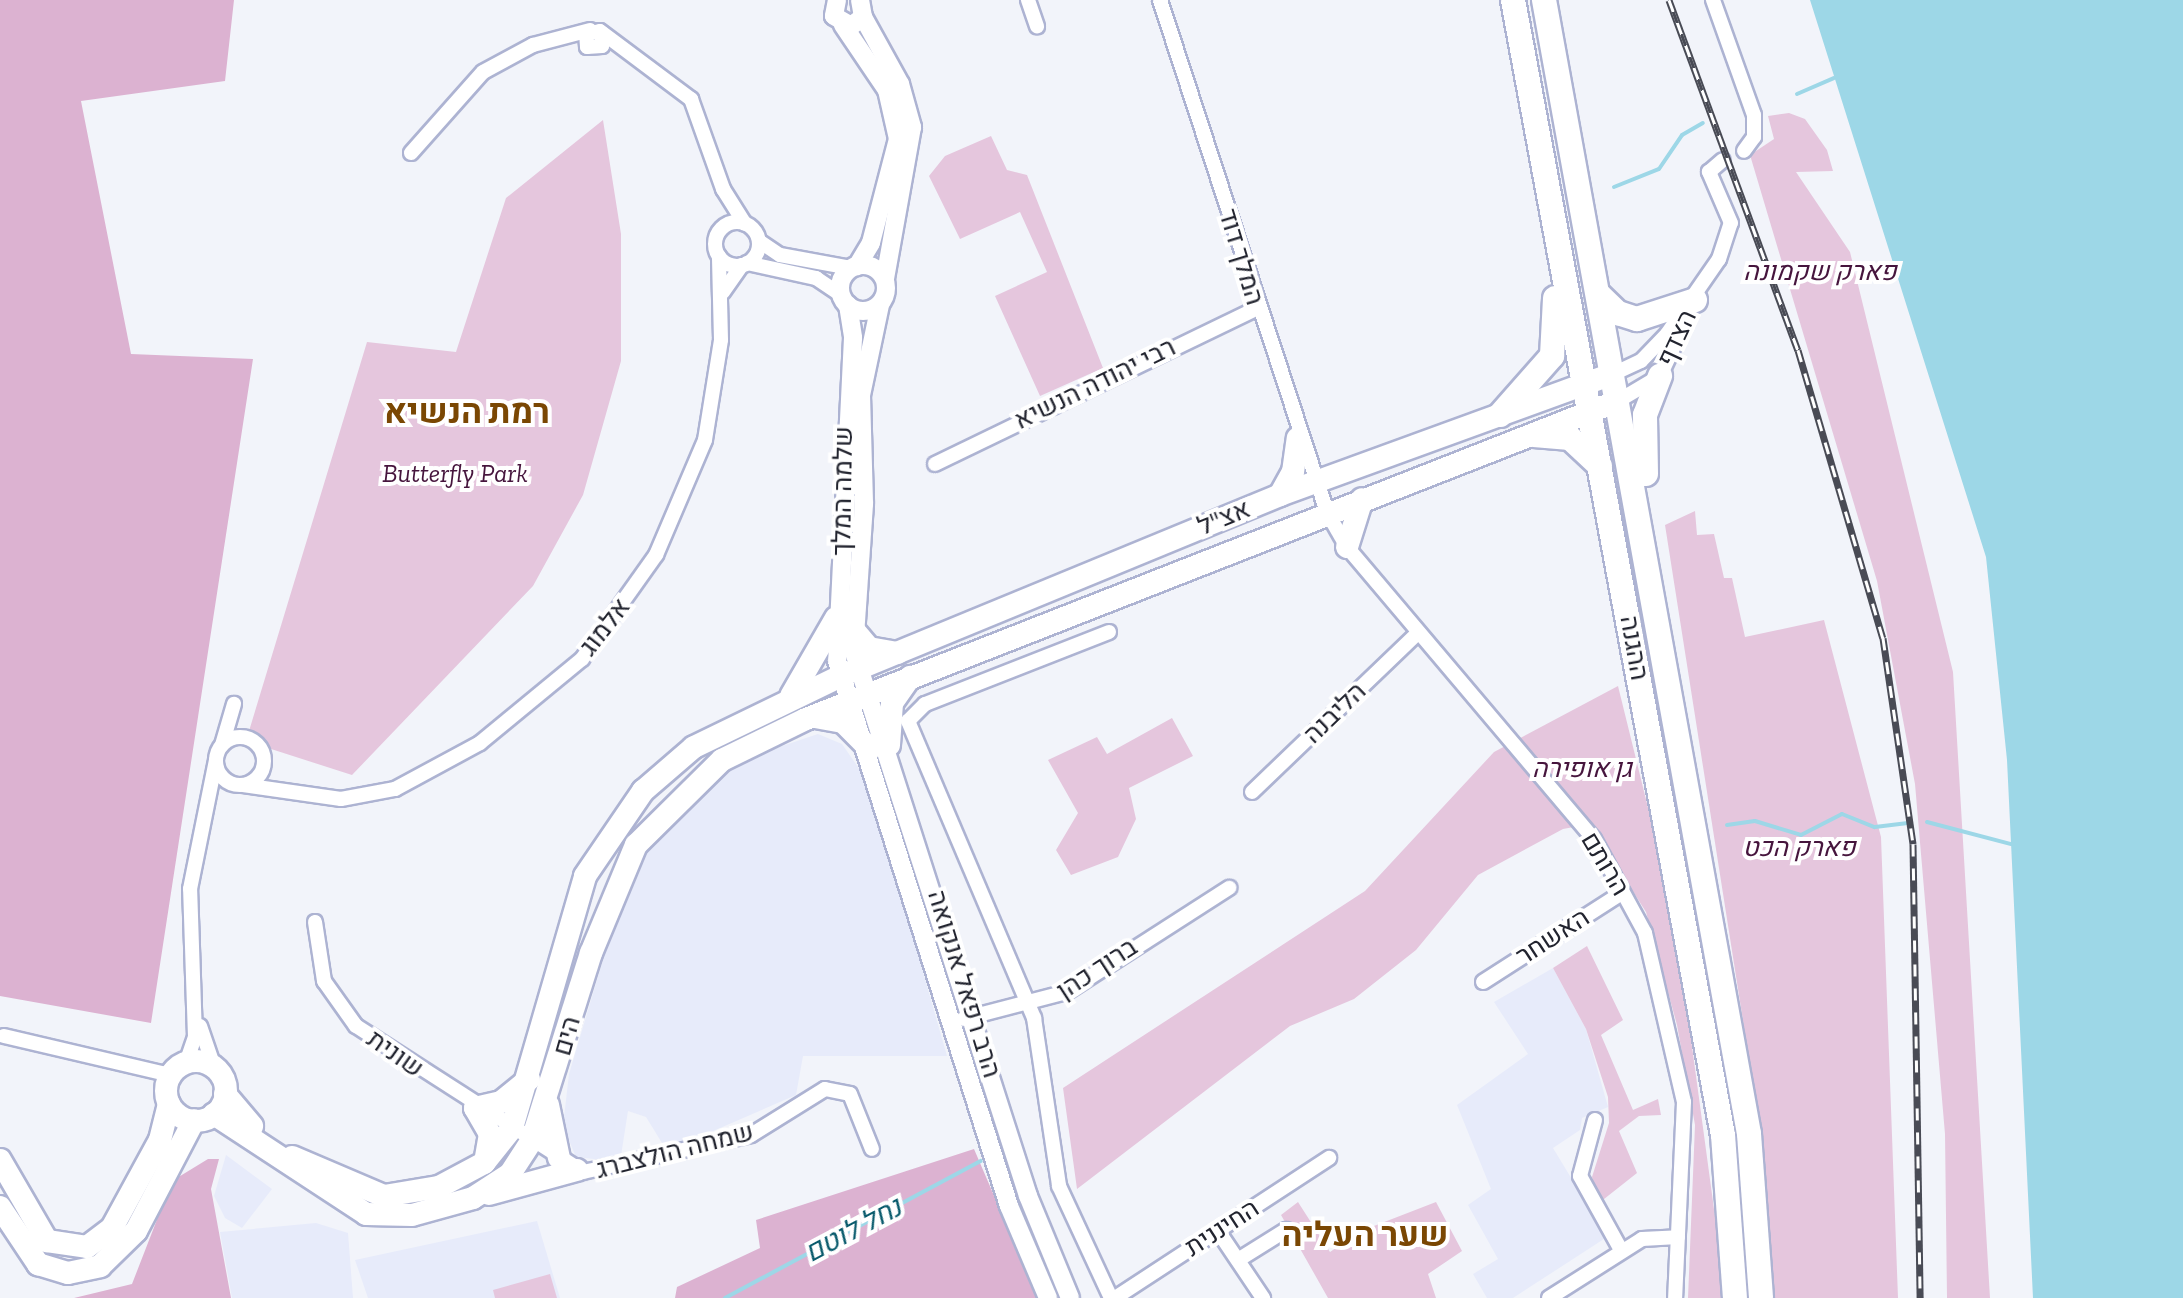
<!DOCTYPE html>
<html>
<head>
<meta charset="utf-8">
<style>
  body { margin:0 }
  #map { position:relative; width:2183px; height:1298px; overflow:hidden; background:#f2f4fa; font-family:"Zilla Slab",Heebo,serif }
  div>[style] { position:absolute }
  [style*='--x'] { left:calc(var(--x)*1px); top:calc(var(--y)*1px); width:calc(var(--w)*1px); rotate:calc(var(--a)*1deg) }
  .built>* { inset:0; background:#e7ebfa }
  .green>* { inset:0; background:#e5c6dd }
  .forest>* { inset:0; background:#dcb2d1 }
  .water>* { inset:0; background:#9dd7e7 }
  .stream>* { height:4px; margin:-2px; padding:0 2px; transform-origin:2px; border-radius:2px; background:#9dd7e7 }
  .roads { filter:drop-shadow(2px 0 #adb3d2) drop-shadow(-2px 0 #adb3d2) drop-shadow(0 2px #adb3d2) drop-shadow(0 -2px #adb3d2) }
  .minor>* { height:14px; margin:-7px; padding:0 7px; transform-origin:7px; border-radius:7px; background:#fff }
  .minor>.ring { margin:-7px; padding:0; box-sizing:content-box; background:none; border:14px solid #fff; border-radius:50% }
  .tertiary>* { height:18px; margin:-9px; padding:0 9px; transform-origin:9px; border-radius:9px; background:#fff }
  .tertiary>.ring { margin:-9px; padding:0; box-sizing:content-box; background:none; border:18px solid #fff; border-radius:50% }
  .primary>* { height:22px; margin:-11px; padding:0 11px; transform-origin:11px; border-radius:11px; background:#fff }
  .primary>.ring { margin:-11px; padding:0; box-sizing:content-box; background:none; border:22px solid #fff; border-radius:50% }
  .trunk>* { height:24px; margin:-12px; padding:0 12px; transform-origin:12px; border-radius:12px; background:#fff }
  .rail>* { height:7px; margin-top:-3.5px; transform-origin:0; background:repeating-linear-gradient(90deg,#fff 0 12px,#494b55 0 24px); box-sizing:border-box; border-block:2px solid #494b55 }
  span { translate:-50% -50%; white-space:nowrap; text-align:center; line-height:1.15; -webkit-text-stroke:8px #fff; paint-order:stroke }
  .street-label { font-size:26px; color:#22242f }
  .park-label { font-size:26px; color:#46153d; font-style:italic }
  .water-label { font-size:28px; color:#085a6c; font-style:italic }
  .district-label { font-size:34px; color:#7a4703; font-weight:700 }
</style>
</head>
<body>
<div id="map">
  <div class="built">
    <div style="clip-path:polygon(818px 734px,842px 744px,869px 783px,947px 1056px,803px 1056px,796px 1095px,667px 1151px,646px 1117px,628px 1111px,620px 1162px,576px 1157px,563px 1126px,569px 1074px,627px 879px,680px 807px,752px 756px)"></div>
    <div style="clip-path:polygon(1553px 968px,1586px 1029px,1608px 1107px,1582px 1118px,1580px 1130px,1553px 1148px,1607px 1237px,1513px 1298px,1487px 1298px,1473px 1274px,1498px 1259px,1468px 1205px,1491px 1189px,1457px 1105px,1528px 1054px,1494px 1002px)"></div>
    <div style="clip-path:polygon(226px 1155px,272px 1189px,242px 1228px,225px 1218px,214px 1196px)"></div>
    <div style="clip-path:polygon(537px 1221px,560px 1298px,368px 1298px,355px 1260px)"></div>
    <div style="clip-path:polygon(316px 1223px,348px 1233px,353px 1298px,232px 1298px,220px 1232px)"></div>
  </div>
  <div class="green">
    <div style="clip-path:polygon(1789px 113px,1805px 119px,1827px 150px,1833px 171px,1796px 172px,1850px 252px,1953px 672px,1990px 1298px,1947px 1298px,1945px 1134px,1915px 784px,1877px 581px,1750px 155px,1774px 139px,1768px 116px)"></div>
    <div style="clip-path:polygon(603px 120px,621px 234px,621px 361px,583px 495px,533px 586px,352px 775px,246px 741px,367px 342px,456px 352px,506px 198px)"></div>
    <div style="clip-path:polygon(991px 136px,1007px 170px,1027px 175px,1103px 368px,1040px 396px,995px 296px,1047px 272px,1020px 212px,960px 239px,929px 176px,945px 156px)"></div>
    <div style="clip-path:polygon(1695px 511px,1697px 535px,1714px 534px,1724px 578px,1732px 578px,1745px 637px,1824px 620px,1881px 837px,1898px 1298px,1769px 1298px,1758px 1116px,1665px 525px)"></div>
    <div style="clip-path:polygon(1618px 686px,1674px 913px,1726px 1298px,1688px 1298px,1695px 1125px,1677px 1025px,1646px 912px,1590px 824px,1563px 829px,1478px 875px,1416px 950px,1354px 999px,1290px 1026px,1077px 1189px,1063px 1088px,1365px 891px,1494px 752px)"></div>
    <div style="clip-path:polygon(1172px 718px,1193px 756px,1129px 788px,1136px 819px,1118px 857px,1071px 875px,1056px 850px,1078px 813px,1048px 760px,1097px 737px,1107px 754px)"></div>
    <div style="clip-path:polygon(1587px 946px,1623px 1020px,1601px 1035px,1633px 1110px,1658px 1099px,1661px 1115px,1639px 1116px,1619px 1131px,1637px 1173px,1599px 1203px,1592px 1177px,1609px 1123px,1608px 1097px,1586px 1029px,1553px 968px)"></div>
    <div style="clip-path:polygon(1298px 1202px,1330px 1252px,1361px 1231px,1436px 1202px,1462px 1251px,1428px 1274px,1436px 1298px,1328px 1298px,1281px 1215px)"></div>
    <div style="clip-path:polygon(550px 1274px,557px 1298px,495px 1298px,493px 1290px)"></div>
  </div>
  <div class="forest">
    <div style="clip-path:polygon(0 0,234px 0,225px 81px,81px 101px,131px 354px,253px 359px,151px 1023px,0 996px)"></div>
    <div style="clip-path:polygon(974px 1149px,1038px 1298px,675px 1298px,677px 1287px,760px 1248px,756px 1220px)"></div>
    <div style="clip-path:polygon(208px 1159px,219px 1159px,211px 1189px,231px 1298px,74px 1298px,132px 1284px,172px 1181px)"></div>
  </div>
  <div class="water">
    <div style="clip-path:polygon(1810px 0,2183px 0,2183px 1298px,2033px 1298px,2007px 760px,1986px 557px)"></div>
  </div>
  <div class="stream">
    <div style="--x:1797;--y:94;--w:40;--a:-23.4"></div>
    <div style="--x:1614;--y:187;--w:48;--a:-21.8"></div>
    <div style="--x:1659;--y:169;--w:41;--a:-55.9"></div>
    <div style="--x:1682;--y:135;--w:24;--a:-30"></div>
    <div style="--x:1927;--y:822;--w:87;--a:14.7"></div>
    <div style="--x:1727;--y:825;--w:28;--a:-8"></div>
    <div style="--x:1755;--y:821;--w:48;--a:16.9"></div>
    <div style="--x:1801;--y:835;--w:46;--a:-27.1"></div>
    <div style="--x:1842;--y:814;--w:35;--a:22"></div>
    <div style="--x:1875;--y:827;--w:31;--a:-7"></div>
    <div style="--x:725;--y:1298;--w:290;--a:-28.2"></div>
  </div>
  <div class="roads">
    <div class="minor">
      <div style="--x:1028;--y:0;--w:28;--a:71"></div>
      <div style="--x:1160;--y:0;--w:539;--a:71.94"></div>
      <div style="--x:1327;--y:512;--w:40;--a:60.3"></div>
      <div style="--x:1347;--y:547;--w:382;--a:49.8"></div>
      <div style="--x:1594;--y:839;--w:107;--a:61.5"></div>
      <div style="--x:1645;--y:933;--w:173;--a:77"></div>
      <div style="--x:1684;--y:1102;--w:196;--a:92.6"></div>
      <div style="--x:1713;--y:0;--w:122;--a:70.4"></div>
      <div style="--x:1754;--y:115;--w:22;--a:90"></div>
      <div style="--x:1754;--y:137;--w:17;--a:126"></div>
      <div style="--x:602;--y:33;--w:13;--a:90"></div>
      <div style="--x:602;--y:46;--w:15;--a:176"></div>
      <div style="--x:587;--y:47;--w:13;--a:-94"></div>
      <div style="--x:586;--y:34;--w:14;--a:-12"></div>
      <div style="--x:600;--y:31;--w:114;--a:36.8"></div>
      <div style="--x:691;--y:99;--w:96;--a:70.4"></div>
      <div style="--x:723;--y:189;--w:41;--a:57.8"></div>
      <div style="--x:411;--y:153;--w:108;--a:-48.4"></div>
      <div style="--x:483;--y:72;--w:57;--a:-28.4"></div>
      <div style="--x:533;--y:45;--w:59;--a:-14.7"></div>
      <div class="ring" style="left:715px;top:222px;width:30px;height:30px"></div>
      <div style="--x:759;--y:241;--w:25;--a:34"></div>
      <div style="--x:780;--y:255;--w:72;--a:10.4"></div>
      <div style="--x:747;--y:263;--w:71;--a:12.3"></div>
      <div style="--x:816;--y:278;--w:30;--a:34"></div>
      <div style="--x:723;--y:292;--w:33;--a:-55"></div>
      <div style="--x:1613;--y:374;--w:31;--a:-25"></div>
      <div style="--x:1641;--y:361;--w:37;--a:-46"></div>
      <div style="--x:1667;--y:334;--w:91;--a:-55.3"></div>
      <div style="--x:1719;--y:259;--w:38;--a:-72"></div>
      <div style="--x:1731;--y:223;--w:56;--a:-113.3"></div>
      <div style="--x:1709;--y:172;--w:18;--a:-41"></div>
      <div style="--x:1618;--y:401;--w:49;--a:-30.8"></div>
      <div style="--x:1660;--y:376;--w:66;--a:-65"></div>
      <div style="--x:935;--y:464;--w:358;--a:-25.8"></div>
      <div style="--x:1109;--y:632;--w:198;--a:158.6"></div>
      <div style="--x:925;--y:704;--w:24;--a:135"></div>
      <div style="--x:908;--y:721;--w:323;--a:67"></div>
      <div style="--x:1034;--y:1018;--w:170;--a:81.5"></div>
      <div style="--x:1059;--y:1186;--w:123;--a:65.1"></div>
      <div class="ring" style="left:216px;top:737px;width:34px;height:34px"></div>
      <div style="--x:222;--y:745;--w:43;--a:-73.7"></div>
      <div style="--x:243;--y:785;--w:99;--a:8.1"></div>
      <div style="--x:341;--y:799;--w:55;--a:-10.5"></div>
      <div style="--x:395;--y:789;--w:97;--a:-28.4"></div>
      <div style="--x:480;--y:743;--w:132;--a:-39.5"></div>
      <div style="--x:582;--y:659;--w:128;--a:-54.6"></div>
      <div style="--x:656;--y:555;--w:125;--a:-66.9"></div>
      <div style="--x:705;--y:440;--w:101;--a:-80.9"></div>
      <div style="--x:721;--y:340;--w:84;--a:-91.4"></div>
      <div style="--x:1252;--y:792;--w:230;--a:-43.8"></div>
      <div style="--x:315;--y:922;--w:60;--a:81.3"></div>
      <div style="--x:324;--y:981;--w:55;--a:54.6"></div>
      <div style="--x:356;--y:1026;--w:270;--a:32.7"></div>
      <div style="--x:583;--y:1172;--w:172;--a:-12.4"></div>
      <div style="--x:751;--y:1135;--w:87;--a:-31.9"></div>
      <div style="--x:825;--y:1089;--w:25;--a:11"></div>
      <div style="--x:850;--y:1094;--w:59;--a:68.2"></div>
      <div style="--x:1483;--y:982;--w:166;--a:-32.7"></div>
      <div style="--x:963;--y:1019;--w:107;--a:-14.6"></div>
      <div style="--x:1067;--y:992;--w:193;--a:-32.7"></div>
      <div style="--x:200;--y:1026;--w:43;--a:71.1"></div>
      <div style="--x:4;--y:1036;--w:171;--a:13.2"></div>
      <div style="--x:186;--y:1063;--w:28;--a:-71"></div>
      <div style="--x:195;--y:1037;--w:148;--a:-91.9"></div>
      <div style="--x:190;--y:889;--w:132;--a:-78.6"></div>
      <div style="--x:1595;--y:1120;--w:58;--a:105"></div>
      <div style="--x:1580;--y:1176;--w:85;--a:61"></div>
      <div style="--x:1218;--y:1231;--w:81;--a:56.1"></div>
      <div style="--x:1238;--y:1260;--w:57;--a:-32"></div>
      <div style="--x:1115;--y:1298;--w:256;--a:-33.2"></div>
      <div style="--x:1549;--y:1298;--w:110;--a:-32.4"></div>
      <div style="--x:1642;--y:1239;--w:36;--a:-3"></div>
    </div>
    <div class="tertiary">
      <div style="--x:837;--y:0;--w:16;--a:101"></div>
      <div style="--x:834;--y:16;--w:20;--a:30"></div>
      <div style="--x:851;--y:26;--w:15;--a:-37"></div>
      <div style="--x:863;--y:17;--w:17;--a:-100"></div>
      <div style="--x:863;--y:17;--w:77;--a:61.1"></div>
      <div style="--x:900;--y:84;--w:45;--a:74.4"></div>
      <div style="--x:912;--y:127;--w:153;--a:100.1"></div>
      <div style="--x:843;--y:25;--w:78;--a:55.9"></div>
      <div style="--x:887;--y:90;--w:50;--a:77.3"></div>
      <div style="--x:898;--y:139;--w:107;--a:104.6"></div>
      <div style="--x:871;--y:243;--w:27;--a:121"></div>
      <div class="ring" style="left:840px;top:265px;width:28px;height:28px"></div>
      <div style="--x:848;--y:305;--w:33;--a:81"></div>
      <div style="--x:853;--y:338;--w:323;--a:92.8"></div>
      <div style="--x:837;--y:661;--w:571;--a:72.48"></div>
      <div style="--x:1009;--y:1206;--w:100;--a:67"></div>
      <div style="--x:880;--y:305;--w:92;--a:101.9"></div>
      <div style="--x:861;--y:395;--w:109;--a:88.4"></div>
      <div style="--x:864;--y:504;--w:148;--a:93.9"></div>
      <div style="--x:854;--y:652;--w:571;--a:72.26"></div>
      <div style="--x:1028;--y:1196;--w:110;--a:67.6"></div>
    </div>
    <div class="primary">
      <div style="--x:1280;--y:495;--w:26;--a:-61"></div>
      <div style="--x:1293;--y:472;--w:34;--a:-82"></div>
      <div style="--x:1347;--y:547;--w:50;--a:-72.6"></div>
      <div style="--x:853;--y:629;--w:25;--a:50"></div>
      <div style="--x:869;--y:648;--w:29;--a:10"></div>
      <div style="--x:791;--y:696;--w:90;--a:-60"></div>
      <div style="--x:815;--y:717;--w:28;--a:10"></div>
      <div style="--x:843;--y:722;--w:38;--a:45"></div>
      <div style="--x:889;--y:745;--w:42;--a:-85.9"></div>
      <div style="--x:892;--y:703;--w:32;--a:-55"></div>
      <div class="ring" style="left:166px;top:1061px;width:38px;height:38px"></div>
      <div style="--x:225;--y:1094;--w:42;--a:49.8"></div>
      <div style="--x:548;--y:1105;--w:54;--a:78.3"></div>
      <div style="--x:475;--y:1108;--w:27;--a:-13"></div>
      <div style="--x:501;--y:1102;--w:36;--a:-39"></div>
      <div style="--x:475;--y:1108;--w:30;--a:60"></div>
      <div style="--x:490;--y:1134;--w:28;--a:100"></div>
      <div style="--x:214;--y:1114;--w:182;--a:33.3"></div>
      <div style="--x:366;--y:1214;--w:46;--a:1.2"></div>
      <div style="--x:412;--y:1215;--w:63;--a:-15.6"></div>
      <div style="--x:473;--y:1198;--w:44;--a:-33"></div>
      <div style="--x:510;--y:1174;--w:40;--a:-57.1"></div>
      <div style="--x:532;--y:1140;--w:196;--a:-72.5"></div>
      <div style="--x:591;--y:953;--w:117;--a:-67.4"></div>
      <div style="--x:636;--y:845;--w:121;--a:-44.7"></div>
      <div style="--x:722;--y:760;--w:93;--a:-26"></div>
      <div style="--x:806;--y:719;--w:872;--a:-21.39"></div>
      <div style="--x:292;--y:1157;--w:100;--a:23"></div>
      <div style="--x:384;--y:1196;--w:56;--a:-9.3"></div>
      <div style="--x:439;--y:1187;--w:51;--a:-28.1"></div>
      <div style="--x:484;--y:1163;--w:45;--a:-51.3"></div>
      <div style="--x:512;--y:1128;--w:262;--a:-73.8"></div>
      <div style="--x:585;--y:876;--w:103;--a:-55.7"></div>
      <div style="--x:643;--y:791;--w:67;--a:-40.8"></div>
      <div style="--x:694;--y:747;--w:163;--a:-25.8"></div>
      <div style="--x:841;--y:676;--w:475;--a:-22.4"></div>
      <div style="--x:1280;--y:495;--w:354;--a:-20"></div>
      <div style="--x:0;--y:1160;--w:94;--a:59.9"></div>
      <div style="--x:47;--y:1241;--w:40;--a:8.5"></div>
      <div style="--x:87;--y:1247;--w:31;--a:-37"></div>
      <div style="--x:112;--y:1228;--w:100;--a:-61.4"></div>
      <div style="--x:160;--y:1140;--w:37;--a:-76"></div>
      <div style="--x:489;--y:1194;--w:91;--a:-15.3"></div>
      <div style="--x:0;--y:1207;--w:69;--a:56.3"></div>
      <div style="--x:38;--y:1264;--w:31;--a:17"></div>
      <div style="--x:68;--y:1273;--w:33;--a:-12"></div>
      <div style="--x:100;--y:1266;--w:50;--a:-44.2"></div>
      <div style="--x:136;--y:1231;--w:125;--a:-62.4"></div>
    </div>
    <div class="trunk">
      <div style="--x:1513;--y:0;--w:1154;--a:79.52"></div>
      <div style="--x:1723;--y:1135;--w:163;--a:85.8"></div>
      <div style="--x:1544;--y:0;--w:1152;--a:79.75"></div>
      <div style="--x:1749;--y:1134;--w:164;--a:85.8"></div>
      <div style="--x:1598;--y:294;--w:28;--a:44"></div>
      <div style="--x:1618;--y:313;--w:20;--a:18"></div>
      <div style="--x:1637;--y:319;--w:61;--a:-18.1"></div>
      <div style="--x:1500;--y:415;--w:79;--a:-48.6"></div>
      <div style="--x:1552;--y:356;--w:58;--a:-87"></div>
      <div style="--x:1534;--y:435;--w:36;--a:5"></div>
      <div style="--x:1570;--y:438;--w:41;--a:43"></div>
      <div style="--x:1646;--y:474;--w:59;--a:-91"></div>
      <div style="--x:1645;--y:415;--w:42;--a:-69"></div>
    </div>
  </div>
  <div class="rail">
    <div style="--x:1669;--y:0;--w:373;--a:69.8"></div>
    <div style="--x:1798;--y:350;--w:300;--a:73.6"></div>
    <div style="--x:1883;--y:638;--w:208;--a:81.7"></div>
    <div style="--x:1913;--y:844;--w:454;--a:89.1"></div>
  </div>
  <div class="street-label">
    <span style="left:1241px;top:257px;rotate:73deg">המלך דוד</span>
    <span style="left:1677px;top:338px;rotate:-65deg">הצדף</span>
    <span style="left:1095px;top:384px;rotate:-26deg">רבי יהודה הנשיא</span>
    <span style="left:843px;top:491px;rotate:-89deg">שלמה המלך</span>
    <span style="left:1224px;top:518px;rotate:-22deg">אצ"ל</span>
    <span style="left:605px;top:627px;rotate:-52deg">אלמוג</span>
    <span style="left:1634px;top:648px;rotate:80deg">ההגנה</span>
    <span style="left:1335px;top:713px;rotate:-44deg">הליבנה</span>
    <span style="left:1605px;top:864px;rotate:59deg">הרותם</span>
    <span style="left:1553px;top:937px;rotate:-33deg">האשחר</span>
    <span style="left:1097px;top:969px;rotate:-33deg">ברוך כהן</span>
    <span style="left:964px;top:984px;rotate:73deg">הרב רפאל אנקואה</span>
    <span style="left:567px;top:1036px;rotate:-74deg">הים</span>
    <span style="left:395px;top:1054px;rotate:35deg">שונית</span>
    <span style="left:675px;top:1151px;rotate:-14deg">שמחה הולצברג</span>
    <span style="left:1222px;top:1228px;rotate:-33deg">החיננית</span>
  </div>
  <div class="park-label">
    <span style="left:1820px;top:272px">פארק שקמונה</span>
    <span style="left:455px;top:474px">Butterfly Park</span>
    <span style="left:1582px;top:769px">גן אופירה</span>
    <span style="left:1799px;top:848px">פארק הכט</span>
  </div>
  <div class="water-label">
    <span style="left:853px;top:1230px;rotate:-28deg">נחל לוטם</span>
  </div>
  <div class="district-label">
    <span style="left:467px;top:412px">רמת הנשיא</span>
    <span style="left:1365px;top:1235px">שער העליה</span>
  </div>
</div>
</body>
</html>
